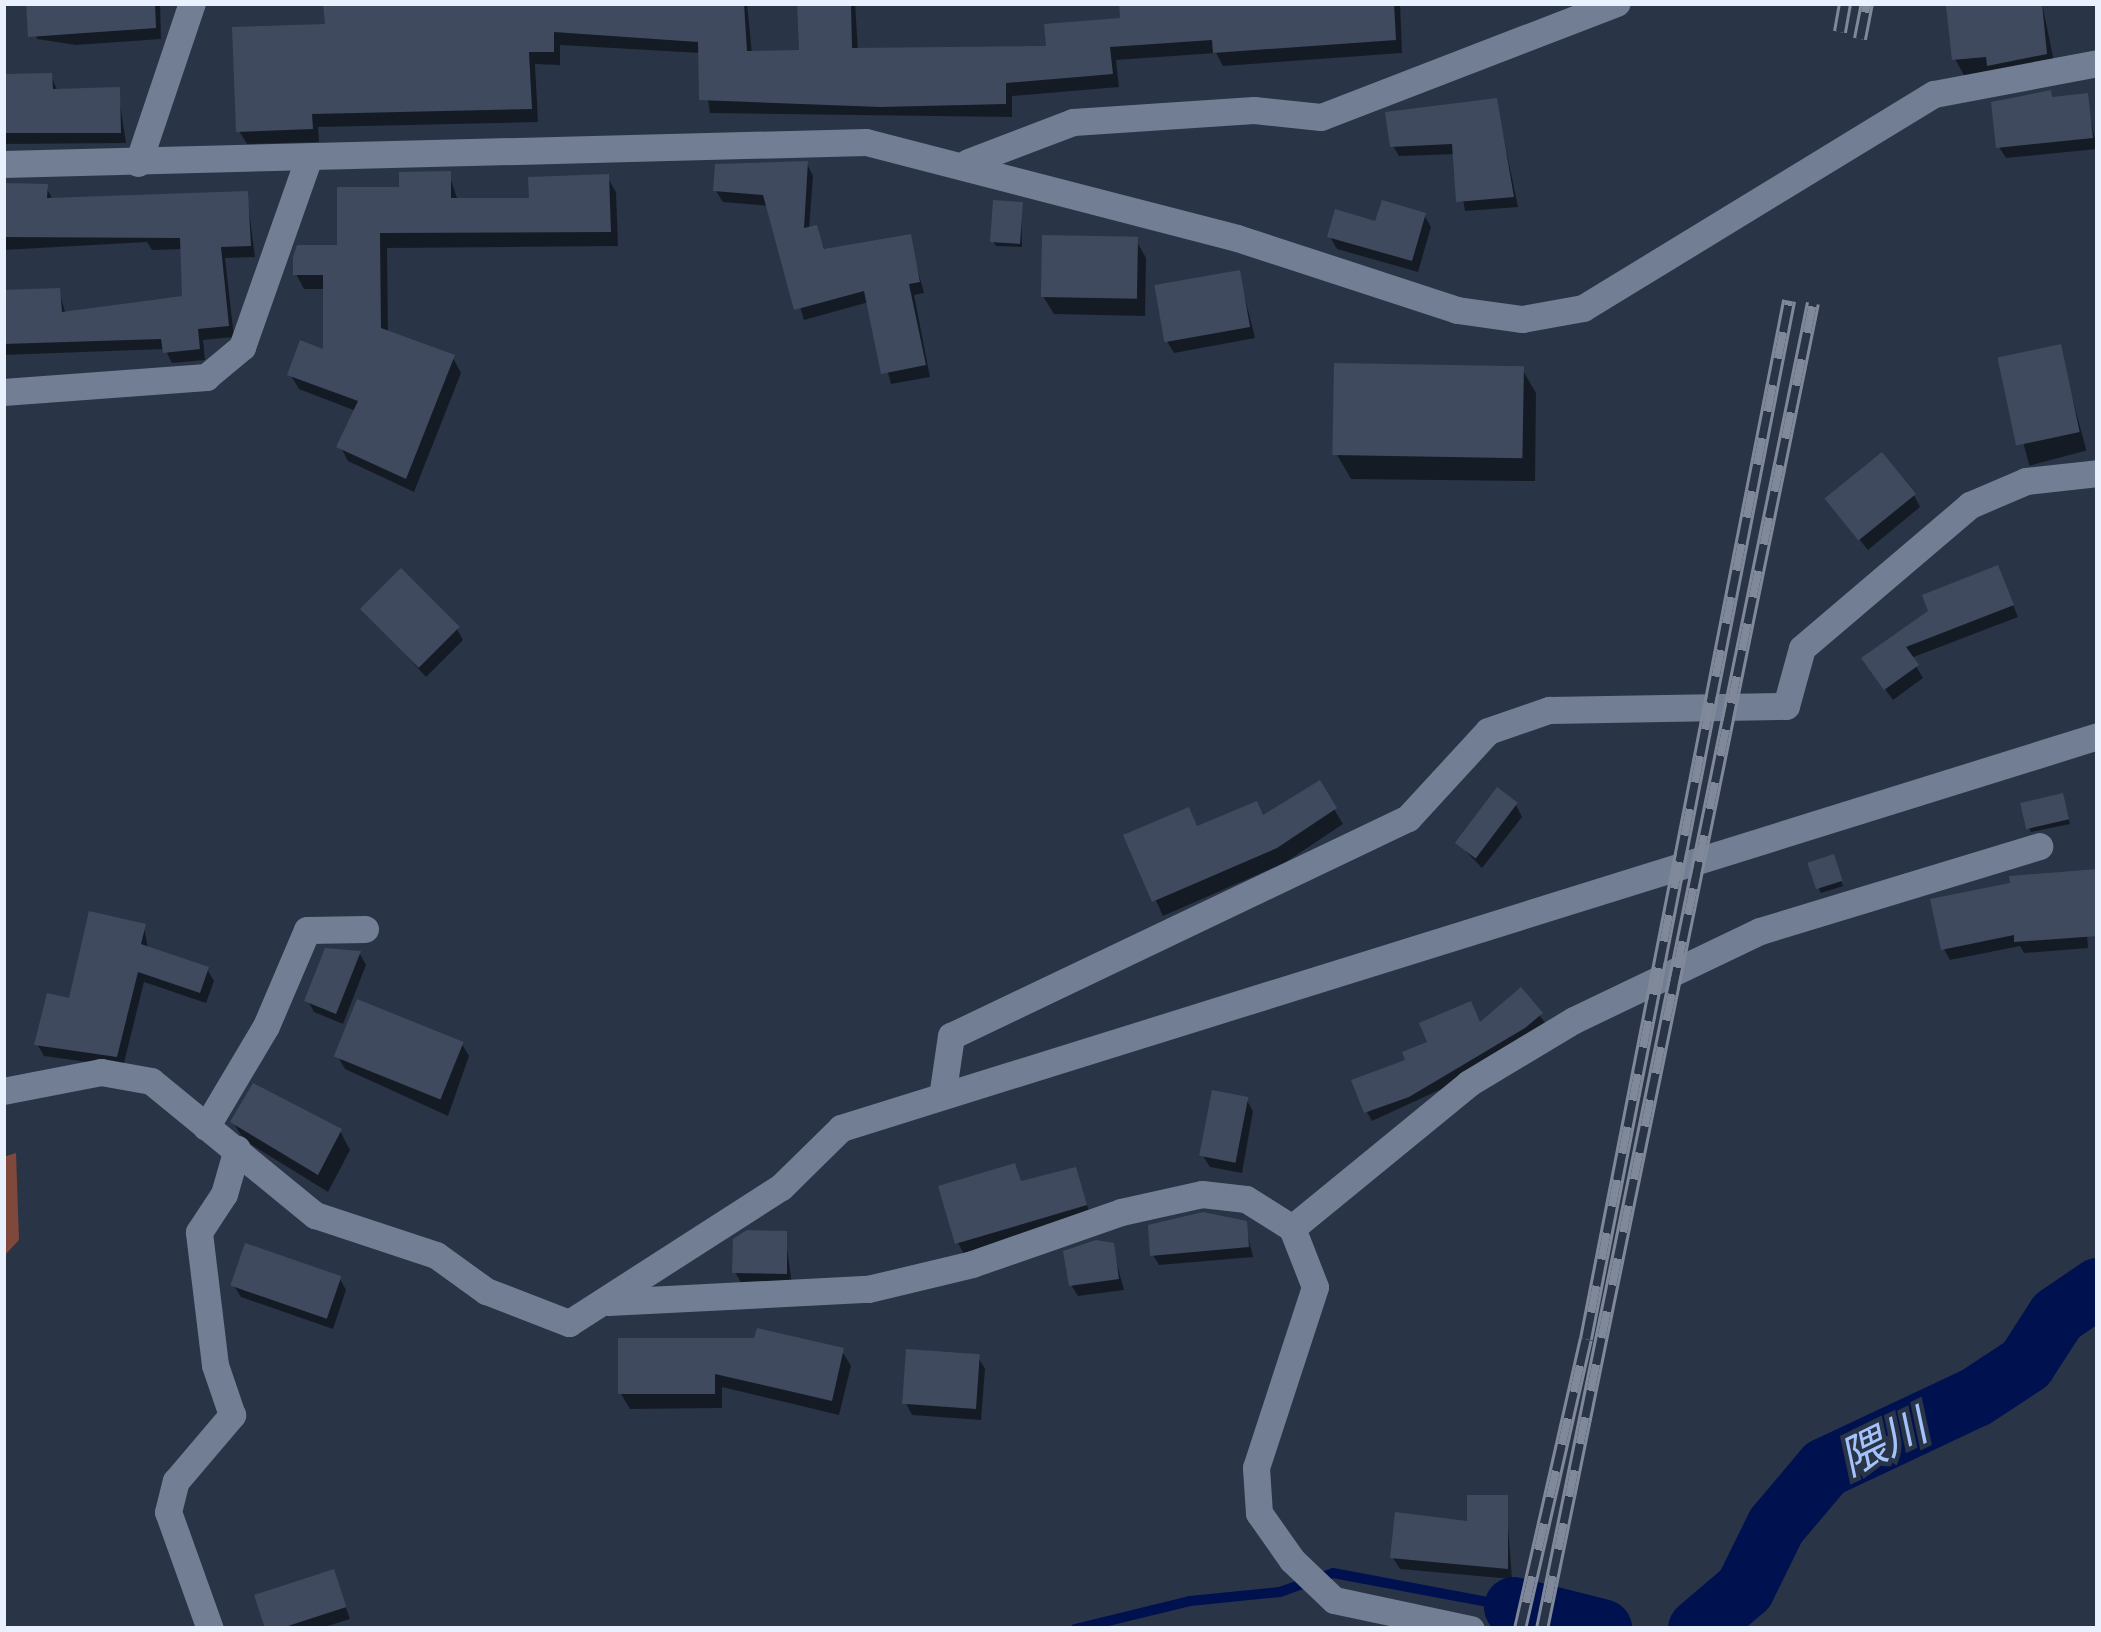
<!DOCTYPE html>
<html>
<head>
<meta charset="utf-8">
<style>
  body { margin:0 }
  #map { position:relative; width:2101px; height:1632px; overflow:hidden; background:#293447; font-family:"IBM Plex Sans","Noto Sans JP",sans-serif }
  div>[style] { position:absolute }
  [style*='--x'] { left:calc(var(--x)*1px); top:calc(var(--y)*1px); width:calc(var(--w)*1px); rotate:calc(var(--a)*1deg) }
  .green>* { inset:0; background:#80483a }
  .shadow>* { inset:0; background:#0007; transform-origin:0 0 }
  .stream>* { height:10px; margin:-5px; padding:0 5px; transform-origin:5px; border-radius:5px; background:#001150 }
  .river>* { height:60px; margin:-30px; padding:0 30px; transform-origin:30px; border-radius:30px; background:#001150 }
  .building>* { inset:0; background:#3f4a5e; transform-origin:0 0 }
  .street>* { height:27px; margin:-13.5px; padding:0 13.5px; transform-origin:13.5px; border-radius:13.5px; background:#727e94 }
  .rail>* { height:14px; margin-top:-7px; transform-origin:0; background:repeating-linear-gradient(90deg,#293447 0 27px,#80899a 0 54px); box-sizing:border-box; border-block:3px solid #80899a }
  span { translate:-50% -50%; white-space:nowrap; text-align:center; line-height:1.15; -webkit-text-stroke:9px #293447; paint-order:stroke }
  .water-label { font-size:45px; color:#a4c3fc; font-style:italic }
  .frame { position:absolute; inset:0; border:6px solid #eaf1fe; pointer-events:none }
</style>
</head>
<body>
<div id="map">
  <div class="green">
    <div style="clip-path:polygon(16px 1153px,19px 1240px,3px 1257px,3px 1157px)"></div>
  </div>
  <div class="shadow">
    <div style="clip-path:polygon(29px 3px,160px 3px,161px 39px,76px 45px,37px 39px)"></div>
    <div style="clip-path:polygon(326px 3px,747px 3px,752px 54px,802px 53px,800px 3px,855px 3px,858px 51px,1050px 49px,1123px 21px,1122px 3px,1400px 3px,1402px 53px,1223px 66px,1216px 53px,1116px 60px,1119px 87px,1012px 96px,1012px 117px,710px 113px,701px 53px,560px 45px,560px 65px,535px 64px,538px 122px,318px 127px,319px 142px,247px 144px,239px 131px,328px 27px)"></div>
    <div style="clip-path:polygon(2042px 3px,2056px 72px,1965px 77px,1955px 59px,1950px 9px)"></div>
    <div style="clip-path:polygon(51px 76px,58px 92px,118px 90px,126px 143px,3px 144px,3px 78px)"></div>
    <div style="clip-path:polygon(2086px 97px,2097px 149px,2006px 158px,1999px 147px,2053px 100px)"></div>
    <div style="clip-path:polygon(1496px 101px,1518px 207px,1465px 211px,1455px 154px,1399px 156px,1393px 146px)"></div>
    <div style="clip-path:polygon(807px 164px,813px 176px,809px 230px,816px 228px,826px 252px,909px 237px,924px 293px,914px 295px,930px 377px,891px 384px,869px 302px,804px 320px,769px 206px,723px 202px,716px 191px)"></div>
    <div style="clip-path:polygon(449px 174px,458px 201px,532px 201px,607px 177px,616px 192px,618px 246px,387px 248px,388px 334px,453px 358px,461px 373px,414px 492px,348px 461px,340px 446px,356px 411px,299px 389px,290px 374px,326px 354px,326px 289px,304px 289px,296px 274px,340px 248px,402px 190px)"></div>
    <div style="clip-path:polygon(3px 186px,46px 187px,52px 198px,247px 194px,255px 257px,225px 258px,234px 337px,203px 340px,205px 360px,172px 363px,165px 349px,3px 355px,3px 294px,59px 291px,66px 315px,186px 299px,183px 249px,152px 250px,147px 242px,3px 250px)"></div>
    <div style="clip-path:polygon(1021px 205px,1022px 247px,996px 246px,993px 241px)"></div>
    <div style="clip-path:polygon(1424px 215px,1431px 227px,1418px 272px,1337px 249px,1330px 237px)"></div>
    <div style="clip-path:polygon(1136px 240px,1146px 258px,1145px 316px,1054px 314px,1043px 296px)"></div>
    <div style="clip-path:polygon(1239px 274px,1255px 338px,1174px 353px,1167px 341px)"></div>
    <div style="left:2059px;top:348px;width:106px;height:59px;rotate:75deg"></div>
    <div style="clip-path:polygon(1522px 369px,1536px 393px,1535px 481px,1351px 479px,1337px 455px)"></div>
    <div style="clip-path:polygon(1914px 495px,1920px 507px,1868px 550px,1836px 511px)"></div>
    <div style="clip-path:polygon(2003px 580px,2018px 617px,1911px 658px,1923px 678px,1893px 700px,1871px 670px)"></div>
    <div style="clip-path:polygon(364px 609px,457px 629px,463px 640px,426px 677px)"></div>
    <div style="clip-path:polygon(1319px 784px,1343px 824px,1286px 862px,1163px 916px,1127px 837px,1263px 818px)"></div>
    <div style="clip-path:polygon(2064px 801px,2070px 824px,2031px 832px,2028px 827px)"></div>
    <div style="clip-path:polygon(1516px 805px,1522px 817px,1482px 868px,1458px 843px)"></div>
    <div style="clip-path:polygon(1835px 862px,1843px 886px,1821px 893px,1819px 889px)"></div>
    <div style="clip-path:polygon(2098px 872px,2098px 916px,2086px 919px,2088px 948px,2024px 953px,2020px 946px,1950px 960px,1944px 949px)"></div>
    <div style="clip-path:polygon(144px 927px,148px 949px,207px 969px,214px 981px,206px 1003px,144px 982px,123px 1067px,44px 1056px,37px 1044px)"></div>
    <div style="clip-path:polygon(360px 954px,366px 965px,343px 1024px,314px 1012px,308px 1001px)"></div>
    <div style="clip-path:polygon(1521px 991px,1546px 1024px,1461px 1080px,1372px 1121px,1367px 1112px)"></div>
    <div style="clip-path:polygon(462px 1044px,469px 1056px,448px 1116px,345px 1069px,338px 1057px)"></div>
    <div style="clip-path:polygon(1246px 1099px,1253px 1111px,1242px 1173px,1210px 1167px,1203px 1156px)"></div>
    <div style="clip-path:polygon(233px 1122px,340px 1131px,350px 1150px,328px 1192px,244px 1140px)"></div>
    <div style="clip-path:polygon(1014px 1167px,1022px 1184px,1075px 1170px,1091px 1217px,964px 1254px,958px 1243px)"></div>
    <div style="clip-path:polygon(1245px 1224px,1253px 1257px,1159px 1265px,1153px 1255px)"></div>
    <div style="clip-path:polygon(785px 1234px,792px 1284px,742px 1284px,735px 1272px)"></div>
    <div style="clip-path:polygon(1112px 1246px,1124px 1290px,1078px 1296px,1071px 1285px)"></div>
    <div style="clip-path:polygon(340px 1279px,346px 1290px,333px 1329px,241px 1297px,234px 1286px)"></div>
    <div style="clip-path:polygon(621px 1341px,842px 1351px,851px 1366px,839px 1415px,722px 1387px,722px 1408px,630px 1409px,621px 1394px)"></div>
    <div style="clip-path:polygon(978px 1357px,985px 1369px,981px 1420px,912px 1415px,906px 1403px)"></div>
    <div style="clip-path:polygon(1506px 1498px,1512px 1579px,1400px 1569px,1393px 1558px,1470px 1525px)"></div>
    <div style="clip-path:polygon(333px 1573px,350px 1619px,318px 1629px,269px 1629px,258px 1597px)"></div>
  </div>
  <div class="stream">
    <div style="--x:1075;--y:1629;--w:118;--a:-13.7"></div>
    <div style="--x:1190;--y:1601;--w:90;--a:-5.7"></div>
    <div style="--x:1280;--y:1592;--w:56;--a:-19.7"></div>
    <div style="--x:1333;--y:1573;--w:184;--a:10.6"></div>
  </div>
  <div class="river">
    <div style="--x:1514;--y:1607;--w:91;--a:14"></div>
    <div style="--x:1698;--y:1629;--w:62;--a:-40.4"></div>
    <div style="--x:1745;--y:1589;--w:70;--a:-63.8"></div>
    <div style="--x:1776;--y:1526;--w:76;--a:-49.8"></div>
    <div style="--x:1825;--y:1468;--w:167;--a:-25.2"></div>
    <div style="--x:1976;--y:1397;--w:60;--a:-33.4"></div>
    <div style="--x:2026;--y:1364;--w:57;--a:-57.1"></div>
    <div style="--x:2057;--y:1316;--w:50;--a:-34.3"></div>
  </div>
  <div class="building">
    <div style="clip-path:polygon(26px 3px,155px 3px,156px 28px,28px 37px)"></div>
    <div style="clip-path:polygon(323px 3px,744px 3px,747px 51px,799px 50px,797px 3px,851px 3px,852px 48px,1046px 46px,1044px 24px,1120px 18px,1119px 3px,1394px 3px,1396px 40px,1213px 53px,1212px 40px,1110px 47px,1113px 74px,1006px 83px,1006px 104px,880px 107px,699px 100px,698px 42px,554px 32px,554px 52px,529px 52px,532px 109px,312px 114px,313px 129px,236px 132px,232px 27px,325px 24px)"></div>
    <div style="clip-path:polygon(2042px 3px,2047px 54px,1987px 66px,1986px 57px,1952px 60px,1946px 6px)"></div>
    <div style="clip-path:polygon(52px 73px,53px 89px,120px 87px,121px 133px,3px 133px,3px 74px)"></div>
    <div style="clip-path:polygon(2051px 90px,2052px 97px,2088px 93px,2093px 138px,1996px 148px,1991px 102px)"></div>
    <div style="clip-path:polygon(1497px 98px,1514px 197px,1456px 202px,1452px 144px,1390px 147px,1385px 112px)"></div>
    <div style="clip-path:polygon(808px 161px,804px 228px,817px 225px,824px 249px,911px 234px,920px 282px,909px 284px,926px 365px,881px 374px,864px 291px,794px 310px,763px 195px,713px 191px,715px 164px)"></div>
    <div style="clip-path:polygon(451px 171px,451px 198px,529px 198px,528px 177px,609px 174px,611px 232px,380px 233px,381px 328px,455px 355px,406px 479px,336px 447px,358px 401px,287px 375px,300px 340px,323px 349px,323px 275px,293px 275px,293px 257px,297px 245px,337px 245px,337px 187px,399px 187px,399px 172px)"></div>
    <div style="clip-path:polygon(3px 183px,48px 184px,47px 198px,248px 191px,251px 246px,221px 247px,229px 326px,198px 329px,200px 349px,163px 353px,161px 339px,3px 344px,3px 290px,60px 288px,62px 312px,182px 296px,180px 238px,3px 237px)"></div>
    <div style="left:993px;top:200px;width:30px;height:42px;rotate:4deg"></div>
    <div style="clip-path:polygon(1382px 200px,1426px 213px,1412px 261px,1327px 237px,1335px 209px,1375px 221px)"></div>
    <div style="left:1042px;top:235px;width:96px;height:62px;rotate:1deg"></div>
    <div style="left:1240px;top:270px;width:58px;height:87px;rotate:80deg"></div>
    <div style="left:2061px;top:344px;width:90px;height:65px;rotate:78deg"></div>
    <div style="left:1334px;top:363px;width:190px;height:92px;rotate:1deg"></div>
    <div style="left:1882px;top:452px;width:54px;height:74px;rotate:51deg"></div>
    <div style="clip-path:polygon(1998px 565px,2014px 605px,1906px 647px,1919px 665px,1884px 690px,1861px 658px,1928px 611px,1922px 595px)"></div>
    <div style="left:401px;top:568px;width:83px;height:58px;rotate:45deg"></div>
    <div style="clip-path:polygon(1320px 780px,1337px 808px,1277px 848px,1152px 902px,1123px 835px,1189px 807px,1197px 826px,1257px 801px,1263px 815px)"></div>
    <div style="left:1497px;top:787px;width:26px;height:70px;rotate:37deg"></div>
    <div style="left:2063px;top:793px;width:27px;height:44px;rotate:77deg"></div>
    <div style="left:1834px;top:854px;width:28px;height:28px;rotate:72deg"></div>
    <div style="clip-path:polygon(2098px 869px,2098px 936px,2014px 942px,2014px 935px,1941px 950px,1930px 899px,2010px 883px,2009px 876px)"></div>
    <div style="clip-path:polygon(89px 911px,146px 924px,141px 944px,209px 967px,200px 993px,138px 972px,117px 1057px,34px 1045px,47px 993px,69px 998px)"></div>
    <div style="clip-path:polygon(325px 948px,361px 951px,336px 1014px,304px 1001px)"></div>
    <div style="clip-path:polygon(1521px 987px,1543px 1013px,1525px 1028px,1409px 1097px,1364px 1113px,1351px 1080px,1405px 1060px,1402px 1052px,1427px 1042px,1419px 1023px,1471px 1001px,1480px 1022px)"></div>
    <div style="left:357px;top:999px;width:115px;height:62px;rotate:22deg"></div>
    <div style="clip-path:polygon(253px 1083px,342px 1129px,318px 1175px,230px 1122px)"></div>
    <div style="left:1212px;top:1090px;width:37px;height:67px;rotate:11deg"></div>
    <div style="clip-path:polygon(1015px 1163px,1021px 1181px,1076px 1167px,1087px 1205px,955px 1244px,938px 1186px)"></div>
    <div style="clip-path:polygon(1203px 1212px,1247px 1221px,1249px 1247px,1150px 1256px,1148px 1225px)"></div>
    <div style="clip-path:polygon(747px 1230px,787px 1231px,787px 1274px,732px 1273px,733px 1239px)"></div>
    <div style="clip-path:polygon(1096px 1240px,1114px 1243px,1119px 1279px,1069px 1286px,1063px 1251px)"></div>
    <div style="left:245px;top:1243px;width:102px;height:45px;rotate:19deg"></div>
    <div style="clip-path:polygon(757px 1328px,844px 1348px,832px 1401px,715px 1374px,715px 1394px,618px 1394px,618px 1338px,754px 1338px)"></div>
    <div style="left:906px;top:1349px;width:74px;height:55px;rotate:4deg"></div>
    <div style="clip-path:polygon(1467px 1495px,1508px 1495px,1508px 1569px,1390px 1558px,1395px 1512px,1467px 1521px)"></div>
    <div style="left:334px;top:1569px;width:40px;height:84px;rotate:72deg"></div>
  </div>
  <div class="street">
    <div style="--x:968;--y:162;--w:112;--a:-20.9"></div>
    <div style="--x:1073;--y:122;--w:181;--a:-3.8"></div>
    <div style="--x:1254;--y:110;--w:67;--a:6"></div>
    <div style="--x:1321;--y:117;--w:317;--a:-21.1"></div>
    <div style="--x:138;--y:163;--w:169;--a:-71.4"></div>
    <div style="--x:3;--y:164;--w:863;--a:-1.46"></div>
    <div style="--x:866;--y:142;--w:383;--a:14.5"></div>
    <div style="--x:1237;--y:238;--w:231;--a:18.1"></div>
    <div style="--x:1457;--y:310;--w:66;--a:7.9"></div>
    <div style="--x:1522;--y:319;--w:62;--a:-10.2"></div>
    <div style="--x:1583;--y:308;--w:411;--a:-31.4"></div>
    <div style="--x:1934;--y:94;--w:167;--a:-10.7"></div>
    <div style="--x:3;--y:392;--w:204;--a:-4.2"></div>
    <div style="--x:206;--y:377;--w:47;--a:-39.8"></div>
    <div style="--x:242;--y:347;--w:201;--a:-70.6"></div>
    <div style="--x:943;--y:1090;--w:55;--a:-81.6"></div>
    <div style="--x:951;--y:1036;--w:506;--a:-25.5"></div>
    <div style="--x:1408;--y:818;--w:118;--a:-47.4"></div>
    <div style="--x:1488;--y:731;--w:65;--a:-19"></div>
    <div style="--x:1549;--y:710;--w:237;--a:-1"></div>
    <div style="--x:1786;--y:706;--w:60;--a:-74.6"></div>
    <div style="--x:1802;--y:648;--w:221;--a:-40.4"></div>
    <div style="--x:1970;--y:505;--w:61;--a:-23.2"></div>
    <div style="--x:2026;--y:481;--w:72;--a:-6.3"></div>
    <div style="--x:3;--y:1091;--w:100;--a:-11"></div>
    <div style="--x:101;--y:1072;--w:51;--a:10.2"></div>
    <div style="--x:151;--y:1081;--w:212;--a:39.3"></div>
    <div style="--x:315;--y:1215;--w:127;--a:18.3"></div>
    <div style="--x:436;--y:1255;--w:62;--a:35.8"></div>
    <div style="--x:486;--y:1291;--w:89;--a:21.1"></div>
    <div style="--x:569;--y:1323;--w:252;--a:-32.7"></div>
    <div style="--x:781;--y:1187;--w:84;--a:-44.5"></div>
    <div style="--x:841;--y:1128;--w:1317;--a:-17.32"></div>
    <div style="--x:206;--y:1127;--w:117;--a:-59.3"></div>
    <div style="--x:266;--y:1026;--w:104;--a:-66.9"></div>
    <div style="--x:307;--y:930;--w:58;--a:-1"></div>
    <div style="--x:1292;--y:1228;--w:229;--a:-39.3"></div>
    <div style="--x:1469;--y:1083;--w:122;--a:-31"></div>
    <div style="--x:1574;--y:1020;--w:206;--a:-25.6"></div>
    <div style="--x:1760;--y:931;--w:292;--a:-16.9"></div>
    <div style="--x:608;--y:1302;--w:260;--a:-2.9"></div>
    <div style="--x:868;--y:1289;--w:107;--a:-13.5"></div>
    <div style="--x:972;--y:1264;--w:158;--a:-19.2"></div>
    <div style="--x:1121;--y:1212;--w:83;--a:-12.5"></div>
    <div style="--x:1202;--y:1194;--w:44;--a:6.5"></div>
    <div style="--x:1246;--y:1199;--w:54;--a:32.2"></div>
    <div style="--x:1292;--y:1228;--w:63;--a:68.7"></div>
    <div style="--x:1315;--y:1287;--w:190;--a:108.1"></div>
    <div style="--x:1256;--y:1468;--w:45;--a:86.2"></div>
    <div style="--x:1259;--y:1513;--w:57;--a:54.9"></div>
    <div style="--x:1292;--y:1560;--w:58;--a:43.6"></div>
    <div style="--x:1334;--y:1600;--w:140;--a:12"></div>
    <div style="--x:210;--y:1629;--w:124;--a:-109.7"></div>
    <div style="--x:168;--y:1512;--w:32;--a:-76"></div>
    <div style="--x:176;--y:1481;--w:87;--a:-49.7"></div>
    <div style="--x:232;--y:1415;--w:53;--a:-108.8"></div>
    <div style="--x:215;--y:1365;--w:134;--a:-96.9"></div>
    <div style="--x:199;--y:1232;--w:45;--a:-56.7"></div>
    <div style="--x:224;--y:1194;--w:47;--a:-73.9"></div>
  </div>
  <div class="rail">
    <div style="--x:1840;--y:32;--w:29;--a:-80"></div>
    <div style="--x:1860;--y:39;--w:37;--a:-79"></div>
    <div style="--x:1520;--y:1629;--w:297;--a:-77.2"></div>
    <div style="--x:1586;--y:1339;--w:1058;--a:-78.93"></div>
    <div style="--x:1542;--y:1629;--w:1353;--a:-78.45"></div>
  </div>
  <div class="water-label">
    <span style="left:1883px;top:1442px;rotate:-26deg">隈川</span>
  </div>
  <div class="frame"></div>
</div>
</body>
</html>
